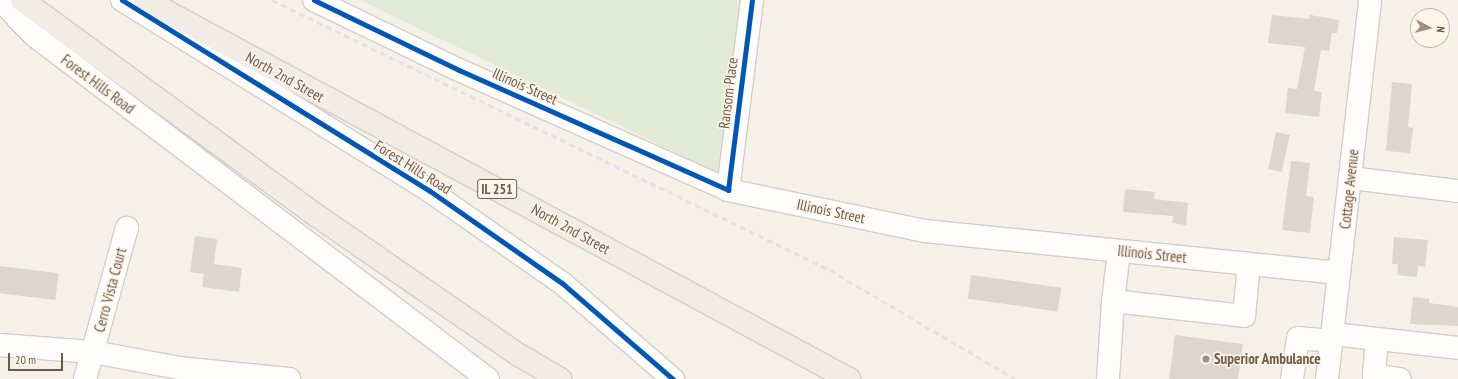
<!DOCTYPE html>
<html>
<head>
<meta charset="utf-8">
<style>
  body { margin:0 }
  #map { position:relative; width:1458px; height:379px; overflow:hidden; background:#f5f0e8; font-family:"PT Sans Narrow",sans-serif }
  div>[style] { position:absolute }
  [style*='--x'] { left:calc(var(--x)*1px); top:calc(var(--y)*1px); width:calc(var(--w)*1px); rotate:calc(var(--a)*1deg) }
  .green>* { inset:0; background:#e1ead4 }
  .building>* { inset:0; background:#ded6ce; transform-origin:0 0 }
  .roads { filter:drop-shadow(1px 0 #d4cdc7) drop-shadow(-1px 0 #d4cdc7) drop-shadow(0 1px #d4cdc7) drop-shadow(0 -1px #d4cdc7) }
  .minor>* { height:22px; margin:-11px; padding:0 11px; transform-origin:11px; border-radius:11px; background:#fefdfc }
  .major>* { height:22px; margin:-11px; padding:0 11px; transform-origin:11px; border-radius:11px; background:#f1ede5 }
  .rail>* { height:3px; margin-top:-1.5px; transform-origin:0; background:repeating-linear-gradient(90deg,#e4e1e4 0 6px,transparent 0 10px) }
  .cycleway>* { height:5px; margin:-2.5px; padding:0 2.5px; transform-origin:2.5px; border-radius:2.5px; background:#0057b8 }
  .dots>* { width:11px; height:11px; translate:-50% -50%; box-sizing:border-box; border:2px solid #fdf6e9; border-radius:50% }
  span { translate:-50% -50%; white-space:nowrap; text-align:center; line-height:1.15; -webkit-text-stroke:3px #fdf6e9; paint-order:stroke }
  .shield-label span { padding:1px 3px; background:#fdf6e9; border:1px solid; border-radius:3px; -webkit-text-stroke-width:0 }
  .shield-label { font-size:14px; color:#70594b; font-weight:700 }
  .street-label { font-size:15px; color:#70594b }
  .poi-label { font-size:15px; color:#70594b; font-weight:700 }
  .left { translate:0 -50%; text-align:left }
  .north { position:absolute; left:1410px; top:8px; width:40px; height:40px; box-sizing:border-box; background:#fdf6e9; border:1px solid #c5b7aa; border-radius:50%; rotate:97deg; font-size:11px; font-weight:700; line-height:16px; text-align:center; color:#70594b }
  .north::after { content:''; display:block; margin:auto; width:14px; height:18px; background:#9f8e82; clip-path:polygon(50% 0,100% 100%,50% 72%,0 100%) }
  .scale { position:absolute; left:8px; top:353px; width:55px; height:18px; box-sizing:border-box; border:2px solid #70594b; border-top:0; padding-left:5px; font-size:12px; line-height:14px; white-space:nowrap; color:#70594b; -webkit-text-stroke:3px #fdf6e9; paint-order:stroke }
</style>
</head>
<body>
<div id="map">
  <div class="green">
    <div style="clip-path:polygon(360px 0,745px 0,720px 174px)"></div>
  </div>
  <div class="building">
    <div style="clip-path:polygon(1272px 15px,1309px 19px,1310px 15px,1339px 20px,1337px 33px,1332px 33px,1329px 51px,1321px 50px,1314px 91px,1322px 92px,1319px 117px,1285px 113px,1288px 88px,1297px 89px,1305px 47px,1268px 43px)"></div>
    <div style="clip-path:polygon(1392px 82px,1412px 84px,1408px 127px,1413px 128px,1410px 153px,1386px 151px)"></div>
    <div style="left:1276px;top:132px;width:14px;height:38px;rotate:12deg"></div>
    <div style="clip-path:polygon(1291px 161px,1310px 163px,1306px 196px,1314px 197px,1310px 233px,1282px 230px)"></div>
    <div style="clip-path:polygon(1125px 189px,1155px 192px,1154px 199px,1188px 203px,1186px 225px,1172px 223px,1173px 216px,1123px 212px)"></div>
    <div style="clip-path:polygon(195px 236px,217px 239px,214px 264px,242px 268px,239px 292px,202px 287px,204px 274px,190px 272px)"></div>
    <div style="clip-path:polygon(1394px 237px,1428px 240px,1425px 267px,1418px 266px,1417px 277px,1397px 275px,1398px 264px,1392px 264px)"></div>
    <div style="left:0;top:266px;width:59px;height:27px;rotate:7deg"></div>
    <div style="left:971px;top:275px;width:91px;height:24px;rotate:8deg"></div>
    <div style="clip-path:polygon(1413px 297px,1429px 299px,1429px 303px,1458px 307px,1458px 326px,1410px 324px)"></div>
    <div style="clip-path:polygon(1175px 335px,1243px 344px,1238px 379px,1169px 379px)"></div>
  </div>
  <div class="roads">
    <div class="minor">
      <div style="--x:0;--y:0;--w:50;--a:45.8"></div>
      <div style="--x:35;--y:36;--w:568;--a:37.13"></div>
      <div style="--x:122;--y:0;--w:362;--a:31.8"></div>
      <div style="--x:430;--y:191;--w:161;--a:34.9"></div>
      <div style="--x:562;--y:283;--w:147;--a:40.9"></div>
      <div style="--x:314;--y:0;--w:161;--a:25.8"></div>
      <div style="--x:459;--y:70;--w:295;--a:24"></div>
      <div style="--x:728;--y:190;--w:201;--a:11.8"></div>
      <div style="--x:925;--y:231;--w:416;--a:5.8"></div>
      <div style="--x:1350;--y:178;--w:109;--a:6.9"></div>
      <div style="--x:728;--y:190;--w:192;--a:-82.8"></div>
      <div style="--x:1119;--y:251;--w:50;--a:96.8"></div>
      <div style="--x:1113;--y:301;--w:132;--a:6.5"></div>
      <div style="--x:1244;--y:316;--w:52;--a:-84.5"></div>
      <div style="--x:1332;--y:334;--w:127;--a:6.3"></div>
      <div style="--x:1377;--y:339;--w:36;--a:95"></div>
      <div style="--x:1374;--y:375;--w:26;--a:9"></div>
      <div style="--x:0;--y:345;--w:93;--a:4.3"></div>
      <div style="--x:93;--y:352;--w:87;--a:10.5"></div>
      <div style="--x:179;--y:368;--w:111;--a:5.7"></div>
      <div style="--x:85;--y:379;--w:157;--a:-74.5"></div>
      <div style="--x:1108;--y:379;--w:78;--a:-86.3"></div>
      <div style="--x:1292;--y:379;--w:41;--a:-81.7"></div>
      <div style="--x:1298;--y:338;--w:33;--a:5"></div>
      <div style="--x:1327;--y:379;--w:381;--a:-83.5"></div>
    </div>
    <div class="major">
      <div style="--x:22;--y:0;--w:357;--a:36.2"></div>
      <div style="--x:310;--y:211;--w:254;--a:34.6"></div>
      <div style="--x:519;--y:355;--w:48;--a:30.3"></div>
      <div style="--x:145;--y:0;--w:800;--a:28.3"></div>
    </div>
  </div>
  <div class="rail">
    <div style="--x:272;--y:0;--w:620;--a:25.82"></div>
    <div style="--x:830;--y:270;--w:215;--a:30.5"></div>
  </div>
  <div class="cycleway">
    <div style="--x:122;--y:0;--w:362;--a:31.8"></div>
    <div style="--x:430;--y:191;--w:161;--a:34.9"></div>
    <div style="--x:562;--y:283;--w:147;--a:40.9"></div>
    <div style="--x:314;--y:0;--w:161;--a:25.8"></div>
    <div style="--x:459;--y:70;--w:295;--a:24"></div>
    <div style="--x:728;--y:190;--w:192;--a:-82.8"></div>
  </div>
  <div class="dots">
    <div style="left:1206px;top:359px;background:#9f8e82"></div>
  </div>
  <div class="shield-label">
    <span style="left:497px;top:189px">IL 251</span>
  </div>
  <div class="street-label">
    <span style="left:285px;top:77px;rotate:29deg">North 2nd Street</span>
    <span style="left:98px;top:84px;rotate:37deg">Forest Hills Road</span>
    <span style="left:525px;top:86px;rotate:24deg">Illinois Street</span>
    <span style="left:728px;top:93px;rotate:-83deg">Ransom Place</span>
    <span style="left:413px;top:167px;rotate:32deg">Forest Hills Road</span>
    <span style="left:1349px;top:189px;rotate:-84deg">Cottage Avenue</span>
    <span style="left:831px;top:211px;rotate:12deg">Illinois Street</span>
    <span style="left:571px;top:229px;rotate:29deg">North 2nd Street</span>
    <span style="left:1152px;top:254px;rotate:6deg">Illinois Street</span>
    <span style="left:110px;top:290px;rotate:-75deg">Cerro Vista Court</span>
  </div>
  <div class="poi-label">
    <span class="left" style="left:1214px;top:359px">Superior Ambulance</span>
  </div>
  <div class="north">N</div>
  <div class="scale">20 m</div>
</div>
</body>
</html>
